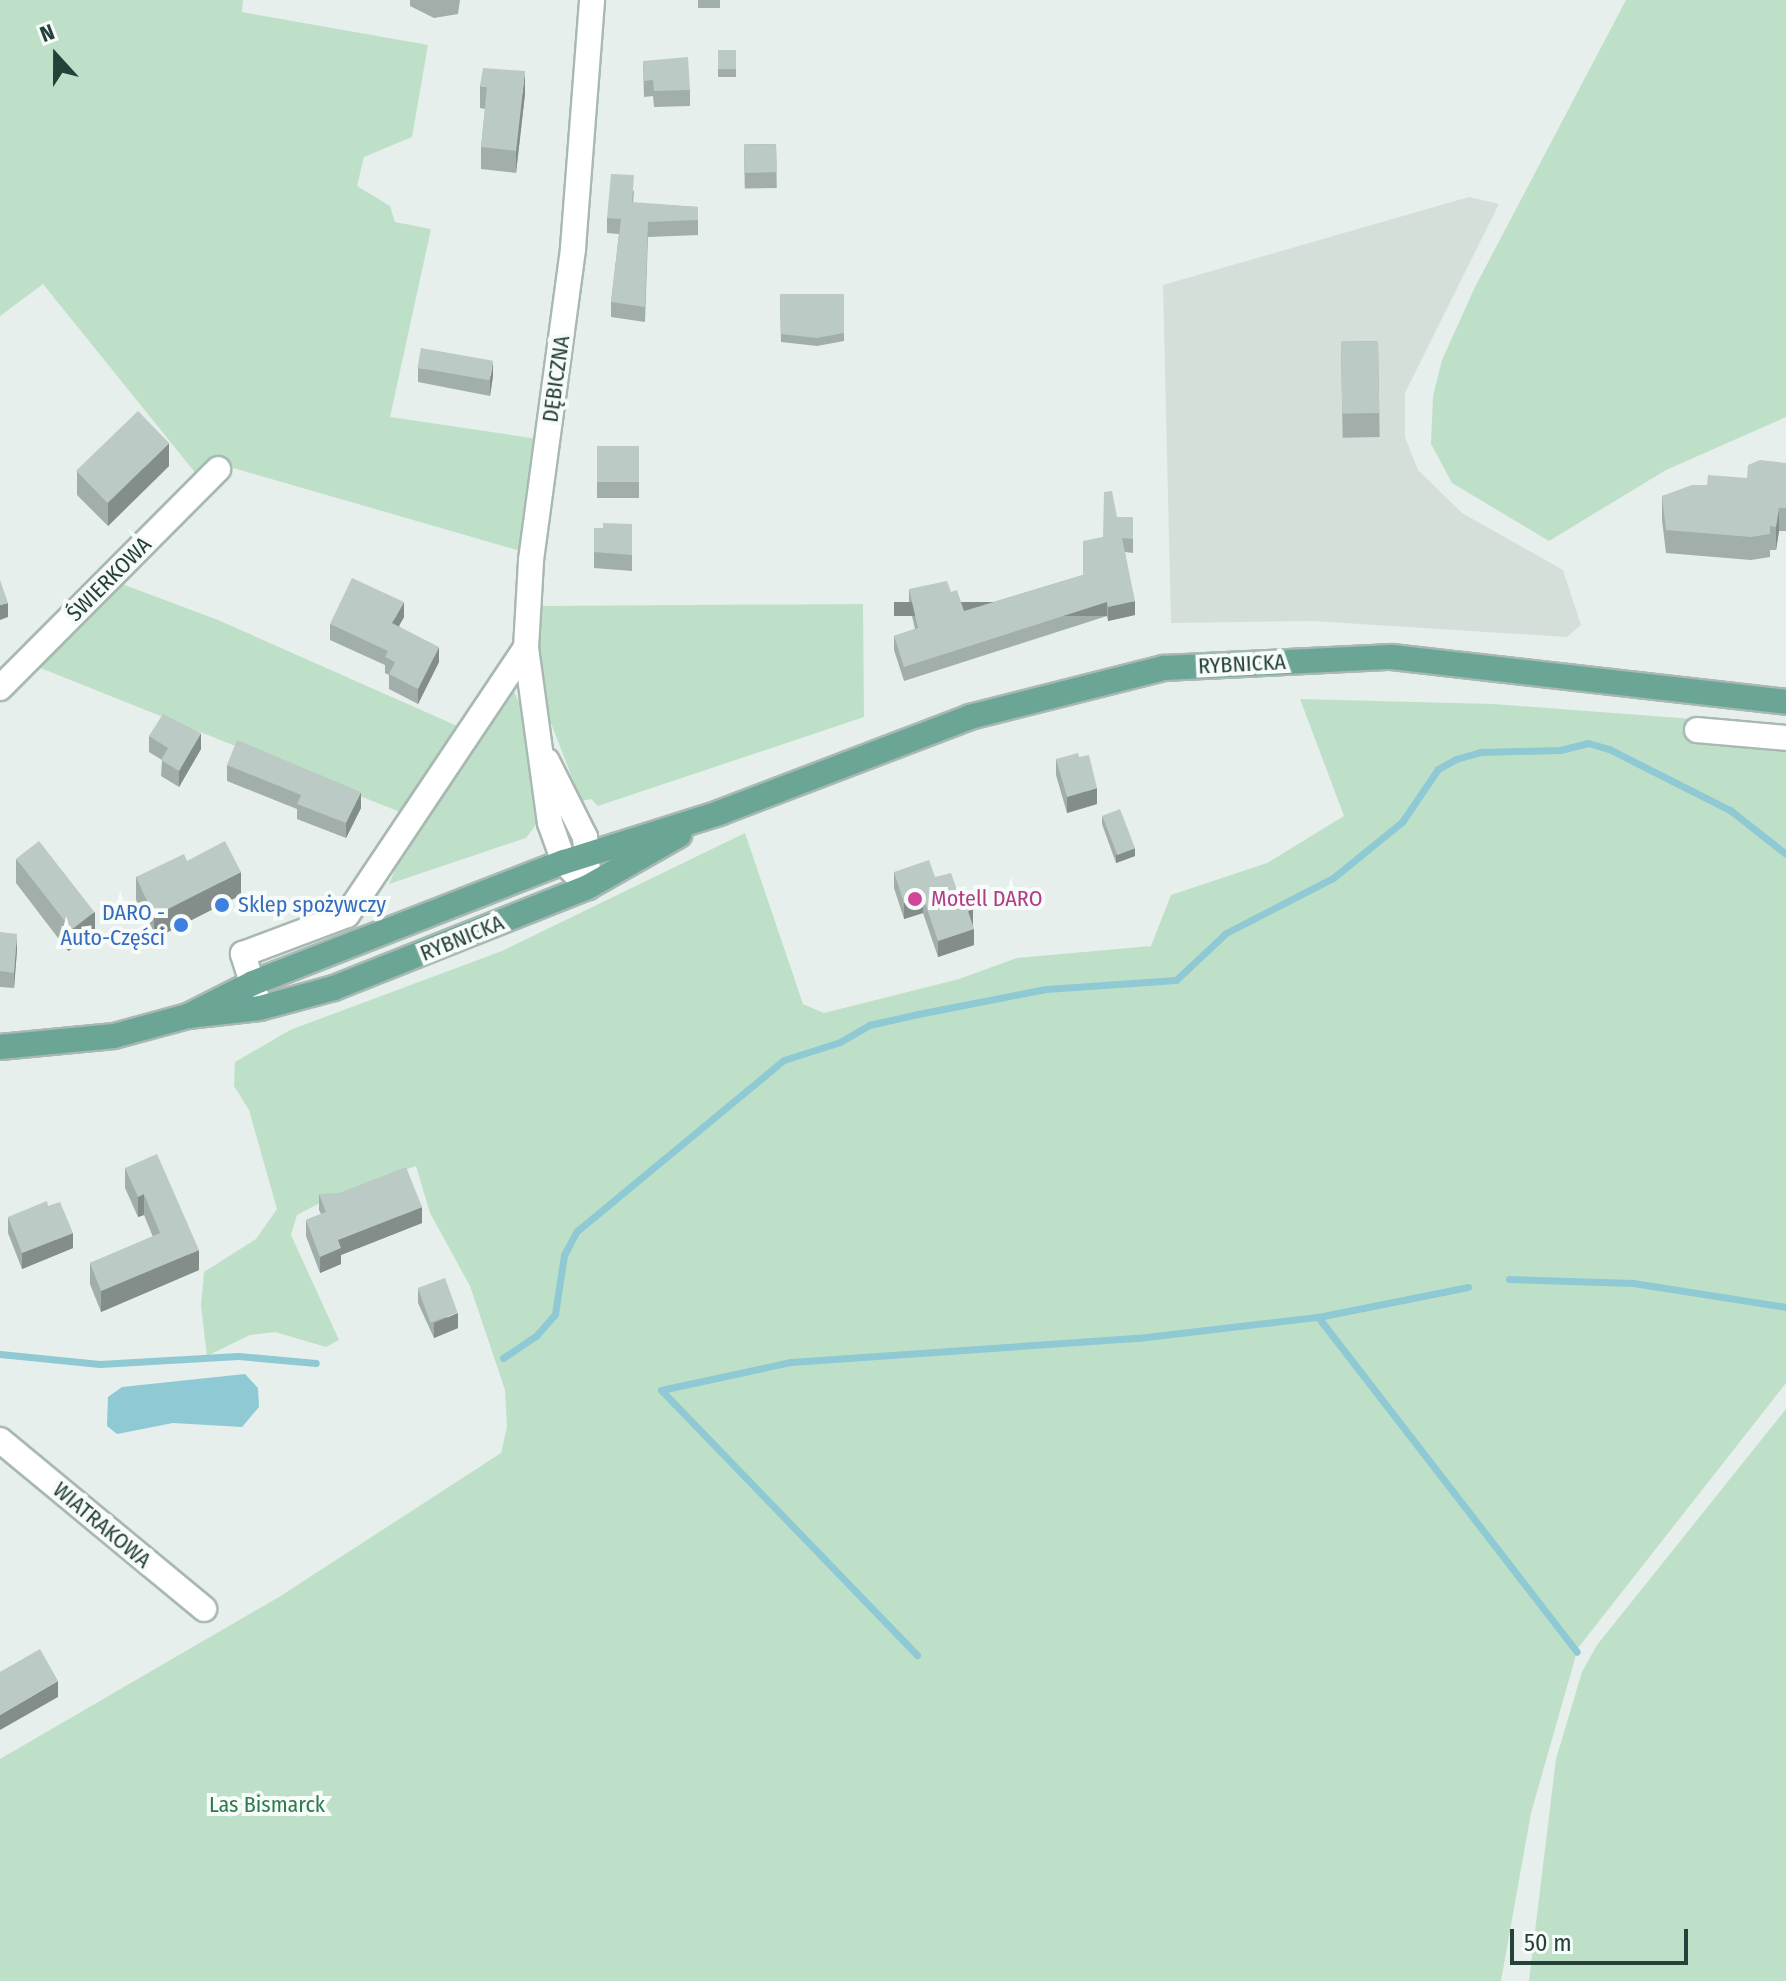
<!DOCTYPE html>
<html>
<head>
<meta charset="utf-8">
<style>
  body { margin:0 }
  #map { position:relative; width:1786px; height:1981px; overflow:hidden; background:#e6efeb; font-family:"Fira Sans Condensed",sans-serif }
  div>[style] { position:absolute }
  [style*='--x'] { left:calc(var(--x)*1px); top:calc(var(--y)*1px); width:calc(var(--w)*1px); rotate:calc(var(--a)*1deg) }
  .built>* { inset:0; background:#d4dfda }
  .green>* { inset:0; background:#bfe0c8 }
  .water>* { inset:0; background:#8ec9d4 }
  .stream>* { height:7px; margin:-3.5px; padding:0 3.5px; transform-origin:3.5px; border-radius:3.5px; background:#8ec9d4 }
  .roads { filter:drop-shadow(2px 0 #a8b8b2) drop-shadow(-2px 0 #a8b8b2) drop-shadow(0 2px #a8b8b2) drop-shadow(0 -2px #a8b8b2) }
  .minor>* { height:24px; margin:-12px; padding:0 12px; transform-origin:12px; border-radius:12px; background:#fff }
  .major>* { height:24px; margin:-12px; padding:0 12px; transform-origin:12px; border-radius:12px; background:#6aa596 }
  .wall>* { inset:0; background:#a1aea9; transform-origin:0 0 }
  .shaded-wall>* { inset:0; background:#838d89; transform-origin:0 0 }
  .building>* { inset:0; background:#bbcac4; transform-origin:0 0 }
  .dots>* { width:22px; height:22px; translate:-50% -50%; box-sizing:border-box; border:4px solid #f7fbf9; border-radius:50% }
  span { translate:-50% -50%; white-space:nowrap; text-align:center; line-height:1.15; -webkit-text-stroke:8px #f7fbf9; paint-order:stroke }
  .street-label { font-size:22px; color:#24423a }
  .hotel-label { font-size:22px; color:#b23c85 }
  .left { translate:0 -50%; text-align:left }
  .shop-label { font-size:22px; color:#366cbe }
  .right { translate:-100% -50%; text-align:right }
  .park-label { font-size:22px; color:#2d7a4b }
  .north { position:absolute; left:16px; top:16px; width:80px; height:80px; -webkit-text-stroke:6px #f7fbf9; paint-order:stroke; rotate:339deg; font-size:22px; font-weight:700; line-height:32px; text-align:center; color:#24423a }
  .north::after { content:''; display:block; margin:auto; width:28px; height:36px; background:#24423a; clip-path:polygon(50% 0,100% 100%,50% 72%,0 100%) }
  .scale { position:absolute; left:1510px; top:1929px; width:178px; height:36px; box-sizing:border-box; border:4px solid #24423a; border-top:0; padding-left:10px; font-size:24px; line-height:28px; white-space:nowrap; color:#24423a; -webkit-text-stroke:6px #f7fbf9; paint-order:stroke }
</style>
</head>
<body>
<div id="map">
  <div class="built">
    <div style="clip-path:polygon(1469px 197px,1499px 204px,1405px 393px,1405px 437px,1418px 470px,1462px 513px,1563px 570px,1581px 625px,1567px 637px,1313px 621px,1171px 623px,1163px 285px)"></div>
  </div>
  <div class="green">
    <div style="clip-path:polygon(0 0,243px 0,242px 12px,428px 45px,412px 137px,364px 157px,357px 186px,390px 206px,395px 222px,431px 229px,390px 417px,538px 439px,524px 552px,216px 463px,197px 475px,43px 284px,0 316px)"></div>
    <div style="clip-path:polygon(1626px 0,1786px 0,1786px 417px,1666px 470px,1549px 541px,1452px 483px,1431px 444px,1433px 396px,1442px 360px,1475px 287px)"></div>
    <div style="clip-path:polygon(122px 584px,218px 620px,464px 729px,405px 814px,38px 667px)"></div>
    <div style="clip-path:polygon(863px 604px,864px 717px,598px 806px,591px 799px,581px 801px,546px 710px,539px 651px,542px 606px)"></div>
    <div style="clip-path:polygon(511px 687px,527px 716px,541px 818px,526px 838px,389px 884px,415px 823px)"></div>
    <div style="clip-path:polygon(1300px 699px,1493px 704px,1786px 726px,1786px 1383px,1578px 1648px,1531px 1813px,1501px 1981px,0 1981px,0 1759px,279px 1597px,501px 1453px,507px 1427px,505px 1390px,470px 1286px,430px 1213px,416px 1166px,333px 1196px,297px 1215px,291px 1235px,339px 1340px,326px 1347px,275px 1332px,250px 1335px,207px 1356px,201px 1306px,204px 1272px,256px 1239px,277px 1209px,249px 1110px,234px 1086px,235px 1062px,290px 1030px,502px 951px,745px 833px,803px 1004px,824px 1013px,959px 979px,1017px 958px,1151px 946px,1171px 895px,1267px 863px,1344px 816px)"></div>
    <div style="clip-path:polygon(1786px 1409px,1786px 1981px,1529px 1981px,1556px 1759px,1582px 1672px,1597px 1645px)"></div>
  </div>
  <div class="water">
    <div style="clip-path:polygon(245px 1374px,258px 1388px,259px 1407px,242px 1427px,173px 1423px,117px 1434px,107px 1426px,108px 1397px,122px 1387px)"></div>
  </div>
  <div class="stream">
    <div style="--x:1509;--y:1279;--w:124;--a:1.8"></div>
    <div style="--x:1633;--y:1283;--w:155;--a:8.9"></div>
    <div style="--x:1318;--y:1317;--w:423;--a:52.3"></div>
    <div style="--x:0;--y:1354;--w:100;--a:5.7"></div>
    <div style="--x:100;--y:1364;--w:138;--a:-3.3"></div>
    <div style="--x:238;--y:1356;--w:78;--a:5.1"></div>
    <div style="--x:503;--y:1358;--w:40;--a:-34"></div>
    <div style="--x:536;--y:1336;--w:29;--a:-49"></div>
    <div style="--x:555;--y:1314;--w:60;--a:-81.3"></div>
    <div style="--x:564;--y:1255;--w:27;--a:-62"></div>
    <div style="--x:577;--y:1231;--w:268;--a:-39.6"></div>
    <div style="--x:784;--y:1060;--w:59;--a:-17.8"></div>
    <div style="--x:840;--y:1042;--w:34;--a:-30"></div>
    <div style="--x:869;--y:1025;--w:50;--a:-12.7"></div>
    <div style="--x:918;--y:1014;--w:130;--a:-11.1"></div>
    <div style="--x:1046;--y:989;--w:130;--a:-4"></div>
    <div style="--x:1176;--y:980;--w:69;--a:-43.2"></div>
    <div style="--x:1226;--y:933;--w:120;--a:-27.2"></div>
    <div style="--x:1333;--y:878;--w:89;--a:-39.1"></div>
    <div style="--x:1402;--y:822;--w:64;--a:-55.8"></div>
    <div style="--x:1438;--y:769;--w:21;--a:-29"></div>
    <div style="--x:1456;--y:759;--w:26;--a:-16"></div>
    <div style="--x:1481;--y:752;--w:79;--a:-1.5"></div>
    <div style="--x:1560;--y:750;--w:29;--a:-14"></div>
    <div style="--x:1588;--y:743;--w:22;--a:16"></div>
    <div style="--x:1609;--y:749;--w:136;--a:26.8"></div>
    <div style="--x:1730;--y:810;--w:71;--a:38.2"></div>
    <div style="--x:917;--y:1655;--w:368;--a:-134"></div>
    <div style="--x:661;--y:1390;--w:133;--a:-12.2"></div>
    <div style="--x:791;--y:1362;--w:348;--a:-4"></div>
    <div style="--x:1138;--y:1338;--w:181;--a:-6.7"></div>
    <div style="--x:1318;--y:1317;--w:153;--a:-11.3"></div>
  </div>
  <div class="roads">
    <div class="minor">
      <div style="--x:0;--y:688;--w:309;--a:-45.1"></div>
      <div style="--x:1697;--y:730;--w:89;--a:5.1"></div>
      <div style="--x:547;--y:761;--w:85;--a:63.4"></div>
      <div style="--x:585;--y:837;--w:38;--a:85"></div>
      <div style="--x:588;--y:887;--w:35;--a:-134"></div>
      <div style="--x:564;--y:862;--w:41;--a:-109.7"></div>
      <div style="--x:550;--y:823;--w:177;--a:-97.8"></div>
      <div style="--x:526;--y:648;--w:88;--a:-86.7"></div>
      <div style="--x:531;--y:560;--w:315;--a:-82.3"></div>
      <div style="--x:573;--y:248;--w:249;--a:-85.6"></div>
      <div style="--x:260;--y:1008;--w:57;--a:-107.5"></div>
      <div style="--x:243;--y:954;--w:111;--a:-20.6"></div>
      <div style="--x:347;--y:915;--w:321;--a:-56.2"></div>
      <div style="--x:0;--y:1440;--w:265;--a:39.6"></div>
    </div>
    <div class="major">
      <div style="--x:188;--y:1016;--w:73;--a:-26.9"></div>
      <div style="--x:253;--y:983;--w:334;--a:-21.3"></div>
      <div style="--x:564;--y:862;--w:163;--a:-17.5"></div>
      <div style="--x:719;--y:813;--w:269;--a:-20.9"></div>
      <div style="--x:970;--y:717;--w:200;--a:-14.2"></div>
      <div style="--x:1164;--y:668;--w:228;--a:-2.8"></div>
      <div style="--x:1392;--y:657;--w:397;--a:6.5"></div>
      <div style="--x:0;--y:1047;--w:115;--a:-5.5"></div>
      <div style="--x:114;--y:1036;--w:77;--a:-15.1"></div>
      <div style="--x:188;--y:1016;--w:72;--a:-6.3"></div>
      <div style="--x:260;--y:1008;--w:77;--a:-15.1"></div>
      <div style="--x:334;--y:988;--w:273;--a:-21.7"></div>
      <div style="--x:588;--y:887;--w:105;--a:-29.7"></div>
    </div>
  </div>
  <div class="wall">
    <div style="clip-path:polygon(410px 0,460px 0,458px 14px,434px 18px,410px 6px)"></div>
    <div style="left:698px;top:0;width:22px;height:8px"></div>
    <div style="left:736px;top:50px;width:27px;height:18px;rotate:90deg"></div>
    <div style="clip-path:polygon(643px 61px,690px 90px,690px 106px,654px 107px,653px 96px,644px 97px)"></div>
    <div style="clip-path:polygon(480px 86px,525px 94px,516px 173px,481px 169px,481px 147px,485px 109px,480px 108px)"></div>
    <div style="left:776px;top:144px;width:44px;height:32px;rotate:89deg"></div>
    <div style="clip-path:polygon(634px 190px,633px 203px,698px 207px,698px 235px,648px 237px,645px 322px,611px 317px,611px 302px,619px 234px,607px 233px,607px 218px)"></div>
    <div style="clip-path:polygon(780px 294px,844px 294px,844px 341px,817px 346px,781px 342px)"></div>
    <div style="left:1378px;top:341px;width:96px;height:37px;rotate:89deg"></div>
    <div style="clip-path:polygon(418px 368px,493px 376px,490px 396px,418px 382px)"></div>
    <div style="left:597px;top:446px;width:42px;height:52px"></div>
    <div style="clip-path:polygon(1786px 463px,1786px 531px,1779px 531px,1776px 550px,1770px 550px,1770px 557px,1751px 560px,1666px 553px,1662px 520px,1662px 496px,1707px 485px,1747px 478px)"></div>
    <div style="clip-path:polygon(169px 466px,108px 526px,77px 495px,77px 471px)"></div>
    <div style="clip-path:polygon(1117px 517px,1133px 517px,1133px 553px,1125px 552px,1135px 615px,1108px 621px,1107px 616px,904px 681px,894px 650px,894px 636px,915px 629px,909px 603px,909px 589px,951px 592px,964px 611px,1083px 575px,1103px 537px)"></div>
    <div style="clip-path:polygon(632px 524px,632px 571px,594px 568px,594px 528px,603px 528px)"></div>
    <div style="clip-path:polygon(404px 617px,399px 626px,439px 662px,418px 704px,389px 689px,389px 675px,385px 673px,385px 665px,330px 640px,330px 624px)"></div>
    <div style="clip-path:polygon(149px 736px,201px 749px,179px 787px,161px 776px,162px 760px,149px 752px)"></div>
    <div style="clip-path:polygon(1056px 759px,1097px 804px,1067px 813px,1056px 775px)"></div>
    <div style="clip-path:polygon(227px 765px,361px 808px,346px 838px,297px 819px,297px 809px,227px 781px)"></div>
    <div style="clip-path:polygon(1102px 816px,1135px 856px,1116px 863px,1102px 824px)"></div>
    <div style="clip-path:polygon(16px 859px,95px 936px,68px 951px,16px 883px)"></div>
    <div style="clip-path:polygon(187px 861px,241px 895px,154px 939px,136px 900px,136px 877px)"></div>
    <div style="clip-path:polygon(894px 872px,935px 877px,958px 893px,973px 925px,974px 945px,938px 957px,923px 913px,904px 919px,894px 888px)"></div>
    <div style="clip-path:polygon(0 932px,17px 950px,14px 988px,0 987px)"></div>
    <div style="clip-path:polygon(125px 1168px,199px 1270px,101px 1312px,90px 1284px,90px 1263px,153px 1237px,144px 1215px,138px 1217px,125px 1188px)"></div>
    <div style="clip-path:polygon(319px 1194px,422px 1223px,341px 1255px,341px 1264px,320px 1273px,306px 1236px,306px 1220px,321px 1214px,319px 1210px)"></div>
    <div style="clip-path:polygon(8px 1217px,73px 1248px,22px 1269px,8px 1233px)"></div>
    <div style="clip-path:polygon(418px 1289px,458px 1328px,434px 1338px,418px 1303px)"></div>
  </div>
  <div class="shaded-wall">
    <div style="clip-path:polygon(525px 71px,525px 94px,516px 173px,516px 151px)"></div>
    <div style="clip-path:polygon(493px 361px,493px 376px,490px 396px,490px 381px)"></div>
    <div style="clip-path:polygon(169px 443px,169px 466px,108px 526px,108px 503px)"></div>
    <div style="clip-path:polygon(1779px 508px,1779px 531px,1776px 550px,1776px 527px)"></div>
    <div style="clip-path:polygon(1135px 601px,1135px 615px,1108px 621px,1108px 607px)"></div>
    <div style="clip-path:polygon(404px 602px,404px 617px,392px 638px,392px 623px)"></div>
    <div style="left:1107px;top:602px;width:14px;height:213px;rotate:90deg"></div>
    <div style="clip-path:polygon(8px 603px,8px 617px,0 620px,0 605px)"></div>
    <div style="clip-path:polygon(439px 647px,439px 662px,418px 704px,418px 689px)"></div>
    <div style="clip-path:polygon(201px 733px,201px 749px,179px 787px,179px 771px)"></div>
    <div style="clip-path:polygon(1097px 788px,1097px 804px,1067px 813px,1067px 797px)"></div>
    <div style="clip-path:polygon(361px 792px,361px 808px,346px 838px,346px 823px)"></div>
    <div style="clip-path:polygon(1135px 848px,1135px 856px,1116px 863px,1116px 855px)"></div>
    <div style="clip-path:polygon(241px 872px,241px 895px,154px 939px,154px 916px)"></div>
    <div style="clip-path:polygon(923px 897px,923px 913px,904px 919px,904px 903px)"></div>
    <div style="clip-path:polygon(973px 909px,973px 925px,968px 926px,968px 911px)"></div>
    <div style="clip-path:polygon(95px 912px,95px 936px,68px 951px,68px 927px)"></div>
    <div style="clip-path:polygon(974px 929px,974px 945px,938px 957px,938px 941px)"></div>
    <div style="clip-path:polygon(17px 934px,17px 950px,14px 988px,14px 973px)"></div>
    <div style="clip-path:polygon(144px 1194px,144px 1215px,138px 1217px,138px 1197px)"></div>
    <div style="clip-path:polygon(422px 1207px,422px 1223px,341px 1255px,341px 1264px,320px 1273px,320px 1257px,338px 1240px)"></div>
    <div style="clip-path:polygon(73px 1233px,73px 1248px,22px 1269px,22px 1253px)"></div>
    <div style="clip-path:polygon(199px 1250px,199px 1270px,101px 1312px,101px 1291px)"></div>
    <div style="clip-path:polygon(458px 1313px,458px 1328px,434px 1338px,434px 1323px)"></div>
    <div style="clip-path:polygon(58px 1681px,58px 1697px,0 1730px,0 1715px)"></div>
  </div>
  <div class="building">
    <div style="left:736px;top:50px;width:19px;height:18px;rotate:90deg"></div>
    <div style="clip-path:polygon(688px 57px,690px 90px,654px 91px,653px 80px,644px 81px,643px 61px)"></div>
    <div style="clip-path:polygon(483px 68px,525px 71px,516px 151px,481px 147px,487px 87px,480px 86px)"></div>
    <div style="left:776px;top:144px;width:28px;height:32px;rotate:88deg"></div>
    <div style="clip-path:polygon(611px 174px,634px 175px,632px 202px,698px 207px,698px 220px,648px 222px,645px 307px,611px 302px,621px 219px,607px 218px)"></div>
    <div style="clip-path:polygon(780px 294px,844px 294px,844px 333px,817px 338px,781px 334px)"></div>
    <div style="left:1378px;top:341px;width:72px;height:37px;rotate:89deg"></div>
    <div style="left:421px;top:348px;width:73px;height:20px;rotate:10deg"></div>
    <div style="left:138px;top:411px;width:45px;height:86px;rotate:46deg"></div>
    <div style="left:597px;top:446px;width:42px;height:36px"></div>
    <div style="clip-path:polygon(1760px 460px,1786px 463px,1786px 508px,1779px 508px,1776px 527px,1770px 526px,1770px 534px,1751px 537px,1666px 530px,1662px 496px,1692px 485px,1707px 485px,1708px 475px,1747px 478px,1748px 465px)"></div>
    <div style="clip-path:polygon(1112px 491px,1117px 517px,1133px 517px,1133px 539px,1122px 538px,1135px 601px,1108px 607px,1107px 602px,904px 667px,894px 636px,918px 628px,909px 589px,947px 581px,951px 592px,957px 590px,964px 611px,1083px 575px,1083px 541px,1103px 537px,1104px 492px)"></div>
    <div style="clip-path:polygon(603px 523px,632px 524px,632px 555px,594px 552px,594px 528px,603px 528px)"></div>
    <div style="clip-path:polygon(352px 578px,404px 602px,392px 623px,439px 647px,418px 689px,389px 674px,395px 662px,385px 657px,388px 651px,330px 624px)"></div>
    <div style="clip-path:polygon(0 580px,8px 603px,0 605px)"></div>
    <div style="clip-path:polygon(163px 714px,201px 733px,179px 771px,161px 760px,168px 748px,149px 736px)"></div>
    <div style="clip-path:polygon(237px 740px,361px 792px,346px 823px,297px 804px,301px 795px,227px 765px)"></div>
    <div style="clip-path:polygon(1078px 753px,1079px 757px,1089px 755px,1097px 788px,1067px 797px,1056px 759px)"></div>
    <div style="left:1120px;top:809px;width:42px;height:19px;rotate:69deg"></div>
    <div style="left:39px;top:841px;width:90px;height:29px;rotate:52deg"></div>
    <div style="clip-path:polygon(225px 841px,241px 872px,154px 916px,136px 877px,184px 854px,187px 861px)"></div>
    <div style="clip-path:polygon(929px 860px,935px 877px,951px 873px,958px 893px,967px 890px,973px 909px,968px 911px,974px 929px,938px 941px,923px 897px,904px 903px,894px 872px)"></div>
    <div style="clip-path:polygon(0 932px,17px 934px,14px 973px,0 971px)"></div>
    <div style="clip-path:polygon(157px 1154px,199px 1250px,101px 1291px,90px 1263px,160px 1233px,144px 1194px,138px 1197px,125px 1168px)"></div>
    <div style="clip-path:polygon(406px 1167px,422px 1207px,338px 1240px,341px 1248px,320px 1257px,306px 1220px,326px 1212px,319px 1194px,339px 1193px)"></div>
    <div style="clip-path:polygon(47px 1201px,48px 1206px,60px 1202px,73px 1233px,22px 1253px,8px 1217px)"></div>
    <div style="left:445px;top:1278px;width:37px;height:29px;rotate:70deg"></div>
    <div style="clip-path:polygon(40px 1649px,58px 1681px,0 1715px,0 1672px)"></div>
  </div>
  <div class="dots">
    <div style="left:915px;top:899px;background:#d1479c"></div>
    <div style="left:222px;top:905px;background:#3f7fe0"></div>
    <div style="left:181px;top:925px;background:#3f7fe0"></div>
  </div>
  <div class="street-label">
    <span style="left:556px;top:379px;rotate:-82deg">DĘBICZNA</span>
    <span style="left:109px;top:579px;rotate:-45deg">ŚWIERKOWA</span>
    <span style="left:1242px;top:664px;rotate:-3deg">RYBNICKA</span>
    <span style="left:462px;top:938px;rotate:-22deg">RYBNICKA</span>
    <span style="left:102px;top:1525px;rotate:40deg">WIATRAKOWA</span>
  </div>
  <div class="hotel-label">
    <span class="left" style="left:931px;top:899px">Motell DARO</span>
  </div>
  <div class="shop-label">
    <span class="left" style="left:238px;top:905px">Sklep spożywczy</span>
    <span class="right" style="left:165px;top:925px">DARO -<br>Auto-Części</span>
  </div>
  <div class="park-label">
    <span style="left:267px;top:1805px">Las Bismarck</span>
  </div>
  <div class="north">N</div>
  <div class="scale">50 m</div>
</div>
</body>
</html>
